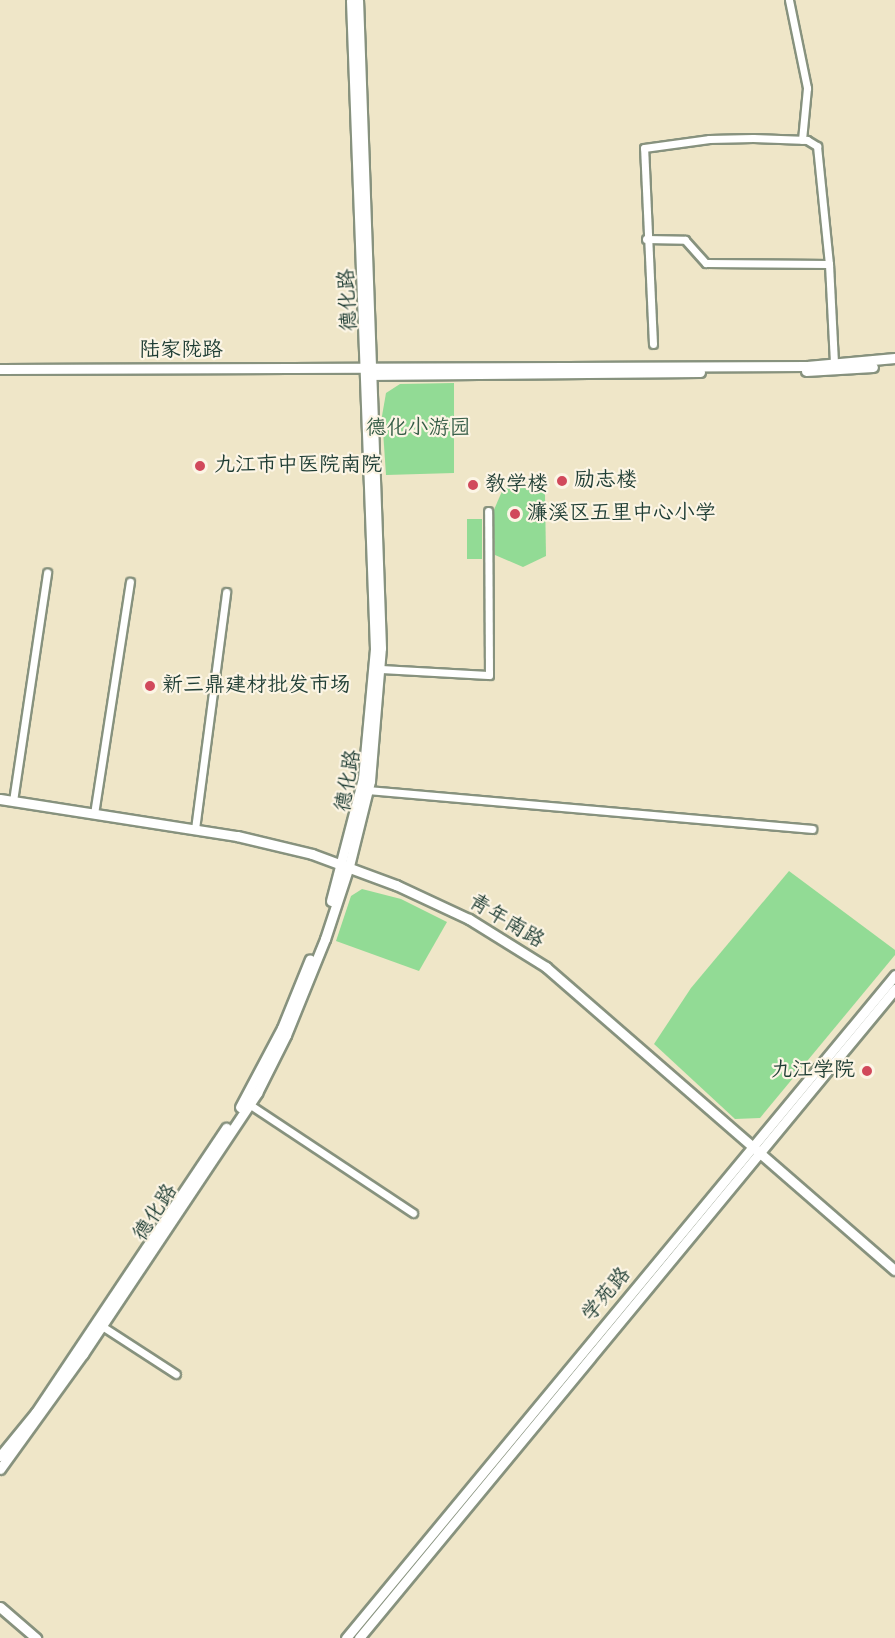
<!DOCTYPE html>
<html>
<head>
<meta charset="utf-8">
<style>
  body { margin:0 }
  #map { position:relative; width:895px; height:1638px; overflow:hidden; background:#efe6c8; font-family:"Indie Flower","LXGW WenKai TC",sans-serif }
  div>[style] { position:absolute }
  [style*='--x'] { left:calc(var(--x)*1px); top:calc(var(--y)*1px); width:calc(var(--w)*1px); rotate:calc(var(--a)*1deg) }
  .green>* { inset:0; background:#92db95; transform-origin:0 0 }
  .roads { filter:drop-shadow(2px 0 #87927e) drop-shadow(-2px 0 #87927e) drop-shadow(0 2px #87927e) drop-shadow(0 -2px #87927e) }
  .street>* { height:7px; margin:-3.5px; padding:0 3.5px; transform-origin:3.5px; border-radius:3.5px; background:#fff }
  .secondary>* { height:9px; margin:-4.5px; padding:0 4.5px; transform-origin:4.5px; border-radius:4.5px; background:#fff }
  .dots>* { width:16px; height:16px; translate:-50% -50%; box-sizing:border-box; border:3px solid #fcf5e5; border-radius:50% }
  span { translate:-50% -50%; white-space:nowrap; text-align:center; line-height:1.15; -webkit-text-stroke:4.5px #fcf5e5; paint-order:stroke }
  .street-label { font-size:21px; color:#1f3d34 }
  .park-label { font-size:21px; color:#365d47 }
  .poi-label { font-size:21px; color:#1f3d34 }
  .left { translate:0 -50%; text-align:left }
  .right { translate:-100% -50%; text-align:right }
</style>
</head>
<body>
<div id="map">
  <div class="green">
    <div style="clip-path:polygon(454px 383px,454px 473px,386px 475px,382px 416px,386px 393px,400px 384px)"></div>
    <div style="clip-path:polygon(525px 482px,545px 494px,546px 556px,523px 567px,495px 555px,493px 512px,503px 489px)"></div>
    <div style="left:467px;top:519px;width:15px;height:40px"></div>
    <div style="clip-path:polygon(789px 871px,895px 950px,895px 955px,760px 1118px,735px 1119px,654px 1044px,691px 988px)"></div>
    <div style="clip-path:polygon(362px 889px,401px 899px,447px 922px,419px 971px,336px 941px,351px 896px)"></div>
  </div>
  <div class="roads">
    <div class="street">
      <div style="--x:789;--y:0;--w:90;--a:78.4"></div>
      <div style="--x:807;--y:88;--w:52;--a:95.5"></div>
      <div style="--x:646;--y:239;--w:39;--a:1"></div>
      <div style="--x:685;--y:240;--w:31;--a:48"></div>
      <div style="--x:706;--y:263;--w:123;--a:0.5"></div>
      <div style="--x:829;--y:264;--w:100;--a:87.1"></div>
      <div style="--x:653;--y:344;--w:196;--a:-92.6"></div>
      <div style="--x:644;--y:148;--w:66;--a:-7.9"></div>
      <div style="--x:709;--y:139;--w:44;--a:-1.3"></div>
      <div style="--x:753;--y:138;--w:54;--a:2.1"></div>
      <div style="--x:807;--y:140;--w:12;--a:31"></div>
      <div style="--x:817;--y:146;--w:119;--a:84.2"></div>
      <div style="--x:380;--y:669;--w:109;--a:3.2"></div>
      <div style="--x:489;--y:675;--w:164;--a:-90.3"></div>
      <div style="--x:368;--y:790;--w:446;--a:5"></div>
      <div style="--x:13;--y:801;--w:231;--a:-81.5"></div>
      <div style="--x:94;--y:814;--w:235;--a:-81.2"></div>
      <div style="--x:195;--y:829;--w:239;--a:-82.5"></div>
      <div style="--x:249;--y:1104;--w:197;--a:33.6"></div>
      <div style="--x:102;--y:1326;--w:88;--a:33"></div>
    </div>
    <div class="secondary">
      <div style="--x:0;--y:369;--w:807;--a:-0.21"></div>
      <div style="--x:807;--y:366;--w:88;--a:-5.2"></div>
      <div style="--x:806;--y:371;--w:67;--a:-3.4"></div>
      <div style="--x:365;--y:375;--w:335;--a:-0.5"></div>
      <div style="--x:0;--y:799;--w:240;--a:8.9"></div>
      <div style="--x:237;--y:836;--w:77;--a:13.5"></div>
      <div style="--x:312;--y:854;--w:90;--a:20.3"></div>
      <div style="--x:396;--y:885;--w:81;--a:25"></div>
      <div style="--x:469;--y:919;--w:91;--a:31.9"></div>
      <div style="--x:546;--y:967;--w:462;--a:41"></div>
      <div style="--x:331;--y:901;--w:127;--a:-75.4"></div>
      <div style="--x:363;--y:778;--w:130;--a:-84.7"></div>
      <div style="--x:375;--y:649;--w:649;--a:-92.12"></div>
      <div style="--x:240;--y:1107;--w:89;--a:-62"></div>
      <div style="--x:282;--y:1028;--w:74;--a:-67.9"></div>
      <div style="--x:0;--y:1456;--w:57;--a:-50.7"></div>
      <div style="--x:36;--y:1412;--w:342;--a:-56.2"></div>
      <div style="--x:0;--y:1469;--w:142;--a:-54.2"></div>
      <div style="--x:83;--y:1354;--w:314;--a:-56.3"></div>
      <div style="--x:257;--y:1093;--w:65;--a:-63.4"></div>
      <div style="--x:286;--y:1035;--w:104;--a:-67.9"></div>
      <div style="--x:325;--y:939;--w:77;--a:-71.8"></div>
      <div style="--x:349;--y:866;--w:88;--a:-76.1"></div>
      <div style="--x:370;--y:781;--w:133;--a:-85.3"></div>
      <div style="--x:381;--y:648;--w:648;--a:-92.03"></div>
      <div style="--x:0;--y:1607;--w:48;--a:40.7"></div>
      <div style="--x:346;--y:1638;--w:861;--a:-50.37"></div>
      <div style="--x:359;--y:1638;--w:842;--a:-50.45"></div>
    </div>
  </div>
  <div class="dots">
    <div style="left:200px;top:466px;background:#d1495b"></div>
    <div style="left:562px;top:481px;background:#d1495b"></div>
    <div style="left:473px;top:485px;background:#d1495b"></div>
    <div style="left:515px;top:514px;background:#d1495b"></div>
    <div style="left:150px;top:686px;background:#d1495b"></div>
    <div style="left:867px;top:1071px;background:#d1495b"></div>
  </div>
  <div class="street-label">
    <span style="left:349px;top:300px;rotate:-93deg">德化路</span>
    <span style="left:181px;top:351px">陆家陇路</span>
    <span style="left:349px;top:781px;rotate:-80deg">德化路</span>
    <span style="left:506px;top:922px;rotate:31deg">青年南路</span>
    <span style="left:156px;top:1213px;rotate:-57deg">德化路</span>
    <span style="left:607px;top:1295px;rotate:-50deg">学苑路</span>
  </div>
  <div class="park-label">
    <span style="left:418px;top:429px">德化小游园</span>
  </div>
  <div class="poi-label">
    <span class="left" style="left:214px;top:466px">九江市中医院南院</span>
    <span class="left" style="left:574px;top:481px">励志楼</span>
    <span class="left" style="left:485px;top:485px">教学楼</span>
    <span class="left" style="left:527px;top:514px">濂溪区五里中心小学</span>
    <span class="left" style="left:162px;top:686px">新三鼎建材批发市场</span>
    <span class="right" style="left:855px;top:1071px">九江学院</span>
  </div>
</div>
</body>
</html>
